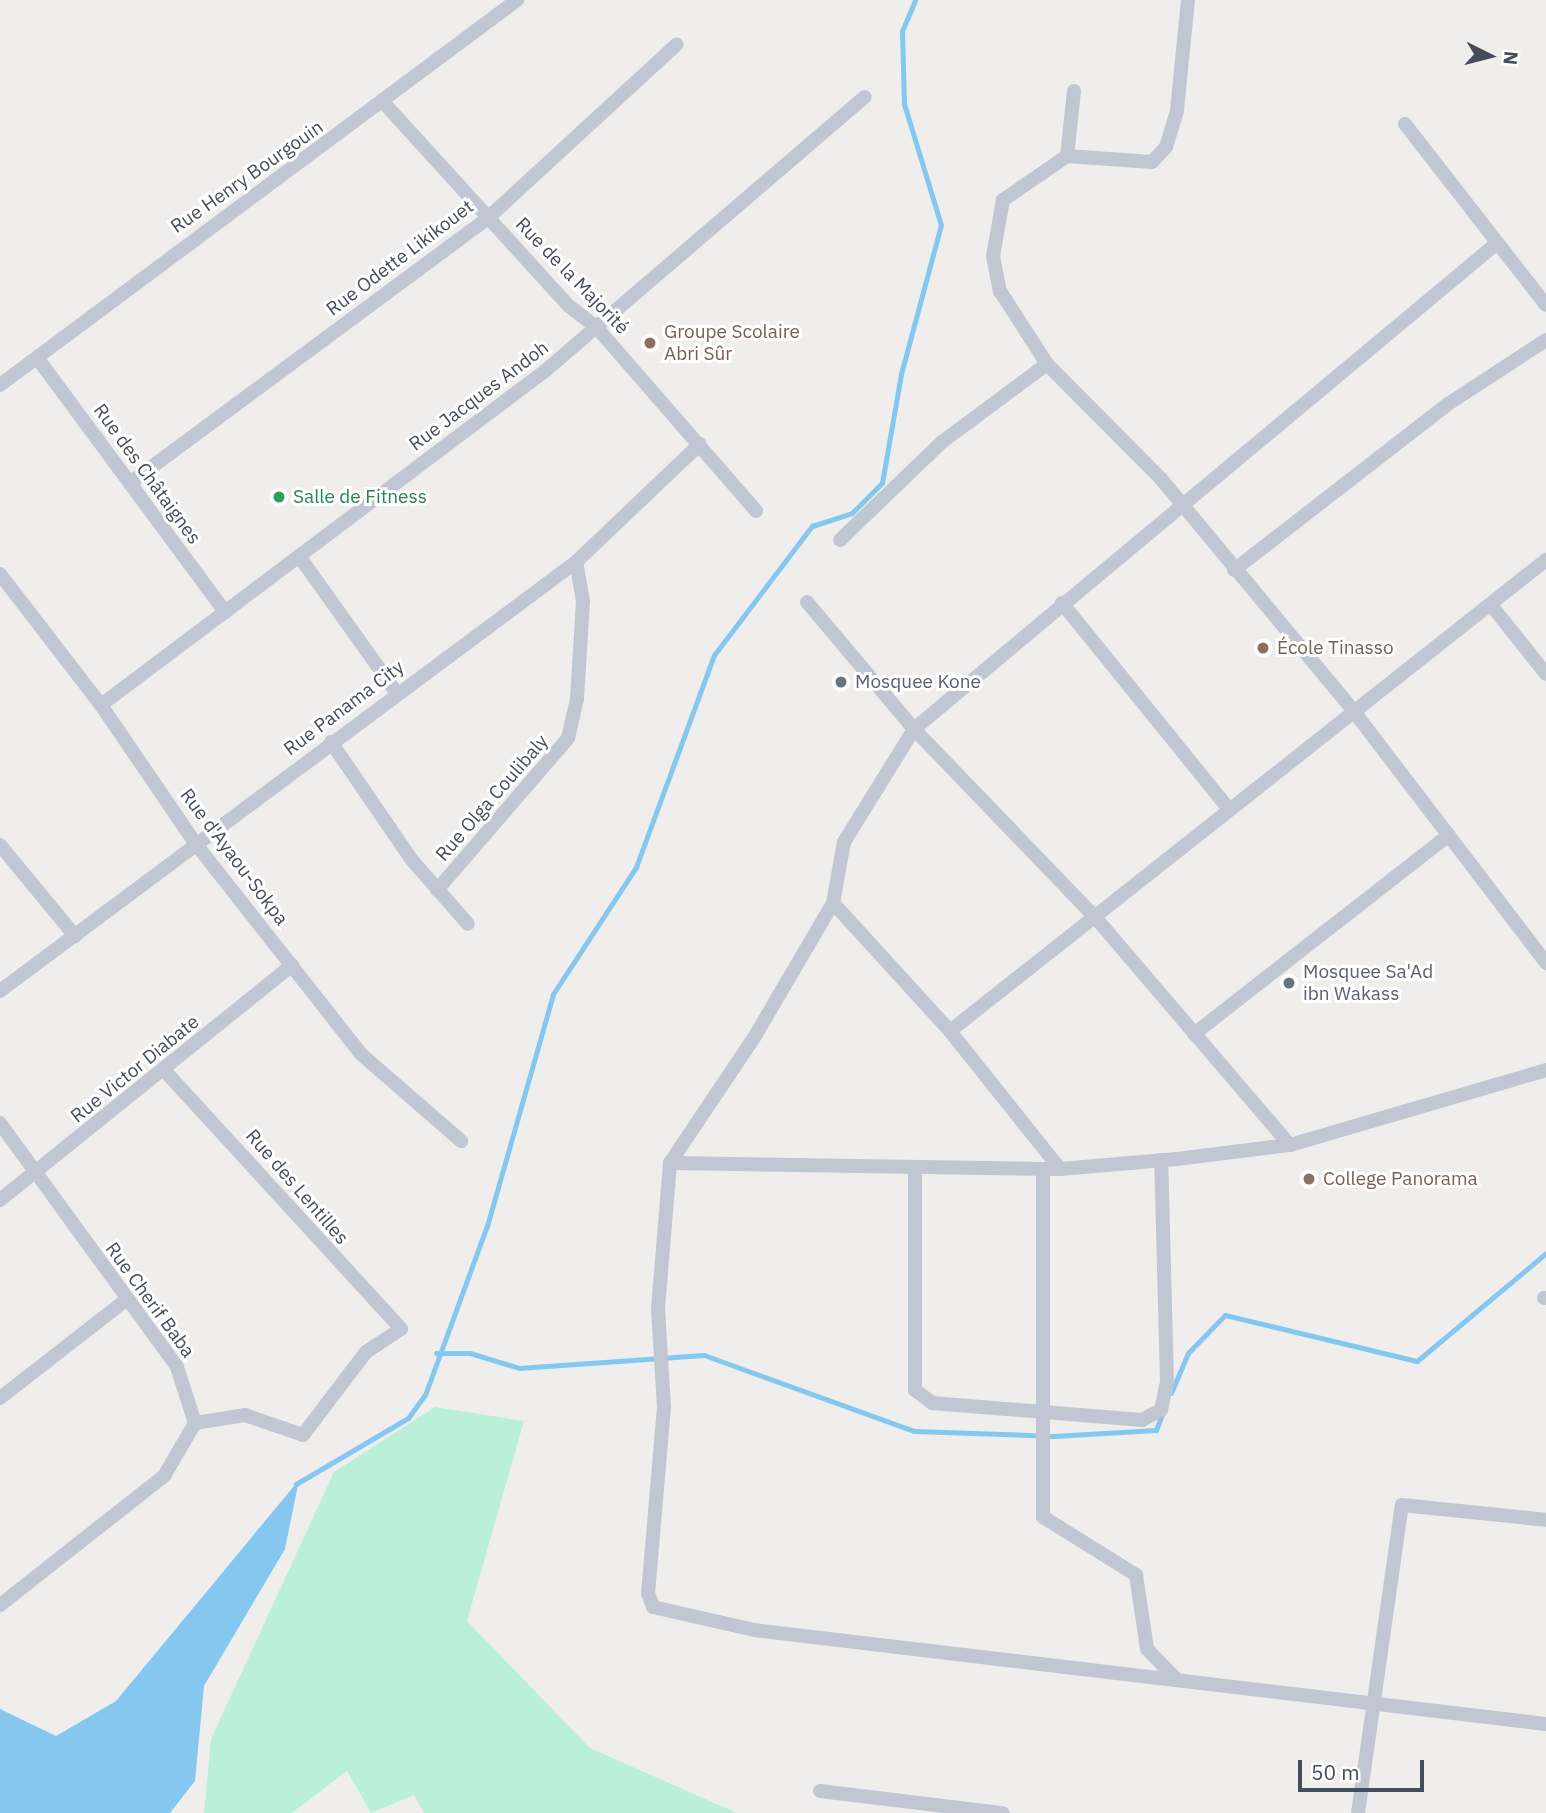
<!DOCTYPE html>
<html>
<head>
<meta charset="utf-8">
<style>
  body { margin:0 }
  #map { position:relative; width:1546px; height:1813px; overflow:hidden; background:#f0eeed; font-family:"IBM Plex Sans",sans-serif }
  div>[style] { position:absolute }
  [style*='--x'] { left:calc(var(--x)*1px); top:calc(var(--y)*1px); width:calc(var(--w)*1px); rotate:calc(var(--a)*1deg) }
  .green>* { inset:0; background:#baf0d8 }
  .water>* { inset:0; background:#85c7ee }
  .stream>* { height:5px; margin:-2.5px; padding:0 2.5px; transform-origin:2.5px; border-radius:2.5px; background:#85c7ee }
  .street>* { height:14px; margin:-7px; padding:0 7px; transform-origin:7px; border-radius:7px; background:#c0c7d3 }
  .dots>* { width:19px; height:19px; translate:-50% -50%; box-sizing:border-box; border:4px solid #fff; border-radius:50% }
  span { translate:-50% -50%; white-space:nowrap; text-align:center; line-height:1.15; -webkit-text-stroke:6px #fff; paint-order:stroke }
  .street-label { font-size:19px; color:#454d5b }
  .education-label { font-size:19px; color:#785e54 }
  .left { translate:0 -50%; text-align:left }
  .leisure-label { font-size:19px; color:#27864d }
  .worship-label { font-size:19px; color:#5b616d }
  .north { position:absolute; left:1455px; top:21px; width:70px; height:70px; -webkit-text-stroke:5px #fff; paint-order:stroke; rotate:96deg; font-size:19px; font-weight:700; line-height:28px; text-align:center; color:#454d5b }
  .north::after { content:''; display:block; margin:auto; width:24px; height:32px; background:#454d5b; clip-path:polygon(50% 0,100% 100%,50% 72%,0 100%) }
  .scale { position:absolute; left:1298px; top:1760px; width:126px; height:32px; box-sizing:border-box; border:4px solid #454d5b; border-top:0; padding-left:9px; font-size:21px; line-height:24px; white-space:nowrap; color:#454d5b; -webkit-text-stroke:5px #fff; paint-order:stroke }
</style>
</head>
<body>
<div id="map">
  <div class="green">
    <div style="clip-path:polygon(435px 1407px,524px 1421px,467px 1621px,590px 1748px,737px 1813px,424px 1813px,414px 1795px,371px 1813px,347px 1771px,292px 1813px,204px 1813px,211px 1739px,334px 1472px)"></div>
  </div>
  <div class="water">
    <div style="clip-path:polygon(299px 1480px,285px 1549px,204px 1686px,195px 1781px,170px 1813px,0 1813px,0 1709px,56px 1736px,116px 1701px)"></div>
  </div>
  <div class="stream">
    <div style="--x:436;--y:1353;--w:34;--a:0"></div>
    <div style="--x:470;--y:1353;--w:51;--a:17"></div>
    <div style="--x:519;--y:1368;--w:185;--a:-4"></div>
    <div style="--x:704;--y:1355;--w:223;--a:19.9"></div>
    <div style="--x:914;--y:1431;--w:140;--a:2"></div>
    <div style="--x:1054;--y:1436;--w:102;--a:-3.4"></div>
    <div style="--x:1156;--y:1430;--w:19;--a:-69"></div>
    <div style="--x:1171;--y:1393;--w:43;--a:-67"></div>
    <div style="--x:1188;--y:1353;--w:53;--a:-45.8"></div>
    <div style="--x:1225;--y:1315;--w:197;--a:13.5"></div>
    <div style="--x:1417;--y:1361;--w:168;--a:-39.9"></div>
    <div style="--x:296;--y:1484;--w:130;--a:-30.5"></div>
    <div style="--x:408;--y:1418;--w:29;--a:-54"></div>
    <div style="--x:425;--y:1395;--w:180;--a:-69.9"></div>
    <div style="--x:487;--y:1226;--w:241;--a:-74.1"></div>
    <div style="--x:553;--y:994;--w:152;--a:-56.8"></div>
    <div style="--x:636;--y:867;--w:226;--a:-69.8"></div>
    <div style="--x:714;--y:655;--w:162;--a:-52.8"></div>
    <div style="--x:812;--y:526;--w:42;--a:-18"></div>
    <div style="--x:852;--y:513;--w:42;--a:-45"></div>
    <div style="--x:882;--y:483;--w:111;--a:-80.1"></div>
    <div style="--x:901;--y:374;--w:154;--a:-75"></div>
    <div style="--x:941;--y:225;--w:127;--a:-107"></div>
    <div style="--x:904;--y:104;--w:73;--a:-91.6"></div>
    <div style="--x:902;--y:31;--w:34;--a:-67"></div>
  </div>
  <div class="street">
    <div style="--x:1074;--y:91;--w:65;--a:96.1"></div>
    <div style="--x:1067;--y:156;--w:78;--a:145.5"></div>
    <div style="--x:1003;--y:200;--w:57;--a:100.1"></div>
    <div style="--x:993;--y:256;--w:36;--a:79"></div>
    <div style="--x:1000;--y:291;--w:87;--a:57.2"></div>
    <div style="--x:1047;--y:364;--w:163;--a:45.2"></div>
    <div style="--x:1162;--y:480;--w:298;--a:50.3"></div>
    <div style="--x:1352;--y:709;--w:320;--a:52.6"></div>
    <div style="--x:384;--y:103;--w:275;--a:47.7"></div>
    <div style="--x:569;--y:306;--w:37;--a:38"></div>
    <div style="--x:598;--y:329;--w:241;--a:49"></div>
    <div style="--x:1405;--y:124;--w:229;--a:52.1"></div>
    <div style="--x:1067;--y:156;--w:85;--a:4"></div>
    <div style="--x:1152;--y:162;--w:21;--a:-47"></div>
    <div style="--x:1166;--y:147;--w:39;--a:-73"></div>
    <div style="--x:1177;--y:110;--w:111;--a:-84.3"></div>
    <div style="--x:38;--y:359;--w:315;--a:53.5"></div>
    <div style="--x:0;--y:385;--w:645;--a:-36.67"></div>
    <div style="--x:130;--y:483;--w:447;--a:-36.5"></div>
    <div style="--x:489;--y:217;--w:255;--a:-42.6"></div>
    <div style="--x:840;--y:540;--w:141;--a:-43.9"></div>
    <div style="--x:942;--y:442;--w:131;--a:-36.6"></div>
    <div style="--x:299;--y:556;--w:167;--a:54.5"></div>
    <div style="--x:1234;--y:570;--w:271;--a:-37.8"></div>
    <div style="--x:1448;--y:404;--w:117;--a:-33.1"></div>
    <div style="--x:0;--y:574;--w:165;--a:52.4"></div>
    <div style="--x:101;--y:705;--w:167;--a:55.7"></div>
    <div style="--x:195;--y:843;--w:268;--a:51.8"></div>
    <div style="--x:361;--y:1054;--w:133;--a:41"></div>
    <div style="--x:807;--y:602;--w:166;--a:49.9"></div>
    <div style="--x:914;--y:729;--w:261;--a:46.1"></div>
    <div style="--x:1095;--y:917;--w:300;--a:49.5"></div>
    <div style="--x:1062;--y:603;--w:262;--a:51"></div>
    <div style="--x:1491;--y:605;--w:88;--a:51.4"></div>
    <div style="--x:101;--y:705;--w:556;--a:-36.95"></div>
    <div style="--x:545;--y:371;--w:421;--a:-40.6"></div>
    <div style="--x:331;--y:742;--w:142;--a:55.6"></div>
    <div style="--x:411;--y:859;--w:86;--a:48.8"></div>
    <div style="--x:0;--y:845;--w:118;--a:50.5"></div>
    <div style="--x:437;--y:890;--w:201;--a:-49.2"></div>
    <div style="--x:568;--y:738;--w:40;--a:-77"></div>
    <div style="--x:577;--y:699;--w:98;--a:-86.5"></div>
    <div style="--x:583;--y:601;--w:40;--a:-100"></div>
    <div style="--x:833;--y:903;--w:62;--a:-79.8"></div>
    <div style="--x:844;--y:842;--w:133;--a:-58.2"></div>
    <div style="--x:914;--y:729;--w:758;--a:-39.81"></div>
    <div style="--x:0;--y:991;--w:718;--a:-36.68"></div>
    <div style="--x:576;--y:562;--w:171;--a:-43.6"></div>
    <div style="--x:950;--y:1031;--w:173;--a:-132.4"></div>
    <div style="--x:833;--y:903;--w:154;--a:120.4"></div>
    <div style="--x:755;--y:1036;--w:153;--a:123.8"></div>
    <div style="--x:670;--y:1163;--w:146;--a:94.7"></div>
    <div style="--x:658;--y:1309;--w:98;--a:86.5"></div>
    <div style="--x:664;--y:1407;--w:187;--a:94.9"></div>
    <div style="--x:648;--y:1593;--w:15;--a:70"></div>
    <div style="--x:653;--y:1607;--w:104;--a:12.8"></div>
    <div style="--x:754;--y:1630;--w:798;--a:6.77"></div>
    <div style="--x:1194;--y:1034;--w:323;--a:-38"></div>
    <div style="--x:164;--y:1070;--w:351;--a:47.5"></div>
    <div style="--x:401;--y:1329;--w:42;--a:146.7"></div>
    <div style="--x:366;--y:1352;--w:104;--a:127.2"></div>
    <div style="--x:303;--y:1435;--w:61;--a:-161"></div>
    <div style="--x:245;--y:1415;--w:51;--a:170.9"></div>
    <div style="--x:0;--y:1123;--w:301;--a:54"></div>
    <div style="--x:177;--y:1367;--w:59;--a:72.2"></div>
    <div style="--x:195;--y:1423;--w:61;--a:120.3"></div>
    <div style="--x:164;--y:1476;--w:209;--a:141.8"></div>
    <div style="--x:670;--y:1163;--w:390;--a:0.9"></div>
    <div style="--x:1060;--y:1169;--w:117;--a:-4.9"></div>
    <div style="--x:1177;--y:1159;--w:114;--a:-7.1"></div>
    <div style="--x:1290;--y:1145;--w:267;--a:-16.3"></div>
    <div style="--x:915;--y:1168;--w:222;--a:90"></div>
    <div style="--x:915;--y:1390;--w:21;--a:37"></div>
    <div style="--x:932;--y:1403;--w:211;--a:4.6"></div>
    <div style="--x:1142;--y:1420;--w:21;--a:-28"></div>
    <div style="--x:1161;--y:1410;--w:29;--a:-78"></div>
    <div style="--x:1167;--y:1382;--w:222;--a:-91.5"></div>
    <div style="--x:1043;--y:1169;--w:348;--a:90"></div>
    <div style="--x:1043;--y:1517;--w:110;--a:31.9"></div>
    <div style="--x:1136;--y:1575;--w:75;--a:81.5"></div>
    <div style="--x:1147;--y:1649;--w:42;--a:46"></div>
    <div style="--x:1060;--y:1169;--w:176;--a:-128.6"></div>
    <div style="--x:950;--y:1031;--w:760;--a:-38.32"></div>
    <div style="--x:0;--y:1200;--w:375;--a:-38.8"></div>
    <div style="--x:1544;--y:1298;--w:2;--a:0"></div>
    <div style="--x:0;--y:1398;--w:160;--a:-37.9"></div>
    <div style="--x:820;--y:1791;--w:184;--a:6.9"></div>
    <div style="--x:1358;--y:1813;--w:311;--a:-81.9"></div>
    <div style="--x:1402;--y:1505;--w:145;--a:5.9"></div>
  </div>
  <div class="dots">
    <div style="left:650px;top:343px;background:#8d6e63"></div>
    <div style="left:279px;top:497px;background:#2e9e5b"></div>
    <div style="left:1263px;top:648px;background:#8d6e63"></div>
    <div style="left:841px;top:682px;background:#6b7280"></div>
    <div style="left:1289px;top:983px;background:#6b7280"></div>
    <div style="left:1309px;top:1179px;background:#8d6e63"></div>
  </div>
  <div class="street-label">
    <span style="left:247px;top:177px;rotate:-35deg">Rue Henry Bourgouin</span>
    <span style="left:400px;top:258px;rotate:-37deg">Rue Odette Likikouet</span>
    <span style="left:572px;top:276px;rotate:46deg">Rue de la Majorité</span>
    <span style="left:479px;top:396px;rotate:-37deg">Rue Jacques Andoh</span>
    <span style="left:147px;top:474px;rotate:54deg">Rue des Châtaignes</span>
    <span style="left:344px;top:708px;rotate:-37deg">Rue Panama City</span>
    <span style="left:492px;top:798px;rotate:-49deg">Rue Olga Coulibaly</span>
    <span style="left:234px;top:857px;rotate:53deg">Rue d'Ayaou-Sokpa</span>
    <span style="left:135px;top:1069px;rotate:-39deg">Rue Victor Diabate</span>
    <span style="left:297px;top:1187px;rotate:49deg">Rue des Lentilles</span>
    <span style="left:150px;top:1300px;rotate:54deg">Rue Cherif Baba</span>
  </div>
  <div class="education-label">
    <span class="left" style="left:664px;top:343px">Groupe Scolaire<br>Abri Sûr</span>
    <span class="left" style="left:1277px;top:648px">École Tinasso</span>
    <span class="left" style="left:1323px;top:1179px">College Panorama</span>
  </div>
  <div class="leisure-label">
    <span class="left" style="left:293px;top:497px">Salle de Fitness</span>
  </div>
  <div class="worship-label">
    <span class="left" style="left:855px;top:682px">Mosquee Kone</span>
    <span class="left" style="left:1303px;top:983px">Mosquee Sa'Ad<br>ibn Wakass</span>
  </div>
  <div class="north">N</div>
  <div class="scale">50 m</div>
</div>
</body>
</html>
